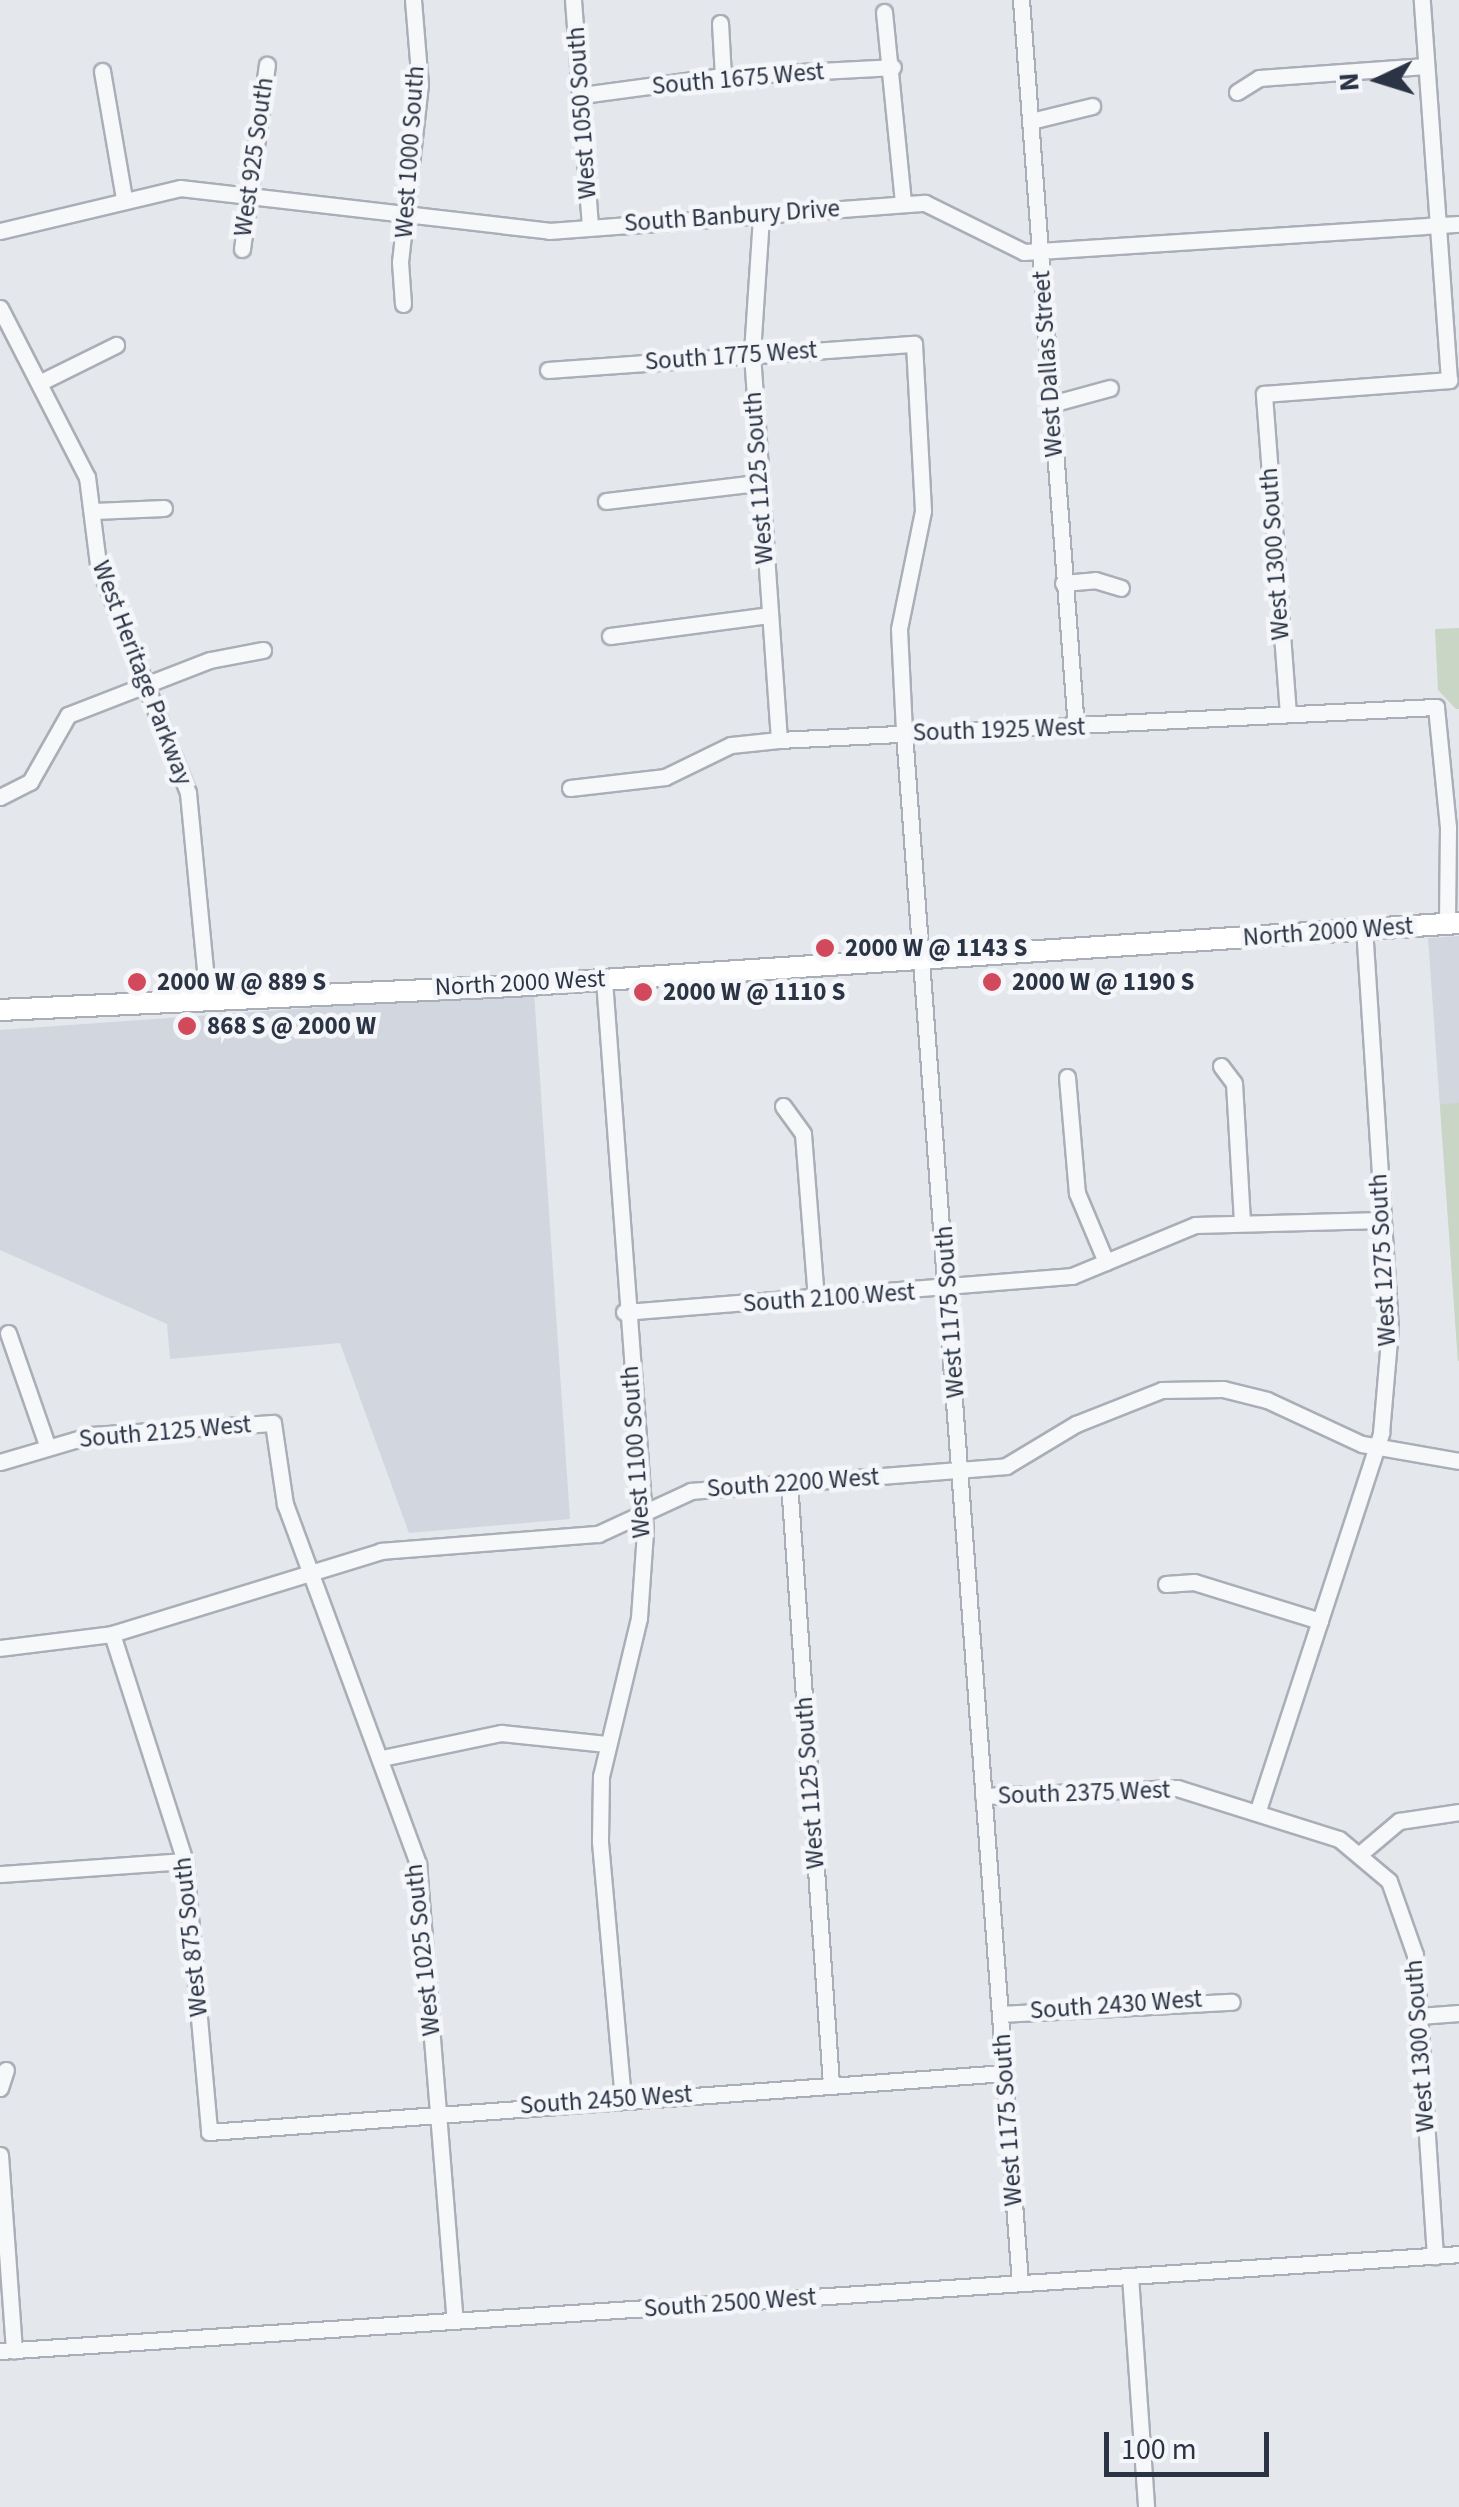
<!DOCTYPE html>
<html>
<head>
<meta charset="utf-8">
<style>
  body { margin:0 }
  #map { position:relative; width:1459px; height:2507px; overflow:hidden; background:#e4e7ec; font-family:"Source Sans 3",sans-serif }
  div>[style] { position:absolute }
  [style*='--x'] { left:calc(var(--x)*1px); top:calc(var(--y)*1px); width:calc(var(--w)*1px); rotate:calc(var(--a)*1deg) }
  .built>* { inset:0; background:#d2d6de }
  .green>* { inset:0; background:#c9d6c5 }
  .roads { filter:drop-shadow(2px 0 #a9aeb7) drop-shadow(-2px 0 #a9aeb7) drop-shadow(0 2px #a9aeb7) drop-shadow(0 -2px #a9aeb7) }
  .minor>* { height:15px; margin:-7.5px; padding:0 7.5px; transform-origin:7.5px; border-radius:7.5px; background:#f7f8fa }
  .major>* { height:20px; margin:-10px; padding:0 10px; transform-origin:10px; border-radius:10px; background:#fff }
  .dots>* { width:28px; height:28px; translate:-50% -50%; box-sizing:border-box; border:5px solid #f4f6f9; border-radius:50% }
  span { translate:-50% -50%; white-space:nowrap; text-align:center; line-height:1.15; -webkit-text-stroke:9px #f4f6f9; paint-order:stroke }
  .street-label { font-size:25px; color:#2b3445 }
  .poi-label { font-size:25px; color:#2b3445; font-weight:700 }
  .left { translate:0 -50%; text-align:left }
  .north { position:absolute; left:1329px; top:30px; width:100px; height:100px; -webkit-text-stroke:8px #f4f6f9; paint-order:stroke; rotate:266deg; font-size:28px; font-weight:700; line-height:40px; text-align:center; color:#2b3445 }
  .north::after { content:''; display:block; margin:auto; width:35px; height:45px; background:#2b3445; clip-path:polygon(50% 0,100% 100%,50% 72%,0 100%) }
  .scale { position:absolute; left:1104px; top:2432px; width:165px; height:45px; box-sizing:border-box; border:5px solid #2b3445; border-top:0; padding-left:12px; font-size:30px; line-height:35px; white-space:nowrap; color:#2b3445; -webkit-text-stroke:8px #f4f6f9; paint-order:stroke }
</style>
</head>
<body>
<div id="map">
  <div class="built">
    <div style="clip-path:polygon(1459px 936px,1459px 1361px,1458px 1361px,1428px 938px)"></div>
    <div style="clip-path:polygon(534px 992px,570px 1519px,409px 1533px,340px 1343px,170px 1359px,167px 1324px,0 1250px,0 1030px)"></div>
  </div>
  <div class="green">
    <div style="clip-path:polygon(1459px 628px,1459px 709px,1456px 709px,1438px 690px,1435px 629px)"></div>
    <div style="clip-path:polygon(1459px 1103px,1459px 1361px,1458px 1361px,1440px 1104px)"></div>
  </div>
  <div class="roads">
    <div class="minor">
      <div style="--x:573;--y:0;--w:228;--a:85.7"></div>
      <div style="--x:1021;--y:0;--w:730;--a:85.68"></div>
      <div style="--x:884;--y:12;--w:191;--a:84.3"></div>
      <div style="--x:720;--y:23;--w:53;--a:86.8"></div>
      <div style="--x:102;--y:71;--w:129;--a:80.2"></div>
      <div style="--x:1237;--y:92;--w:26;--a:-32"></div>
      <div style="--x:1259;--y:78;--w:167;--a:-4.1"></div>
      <div style="--x:582;--y:95;--w:142;--a:-7.7"></div>
      <div style="--x:723;--y:76;--w:170;--a:-3"></div>
      <div style="--x:1031;--y:121;--w:63;--a:-13.8"></div>
      <div style="--x:761;--y:217;--w:137;--a:93.8"></div>
      <div style="--x:752;--y:354;--w:387;--a:86"></div>
      <div style="--x:0;--y:231;--w:185;--a:-13.4"></div>
      <div style="--x:180;--y:188;--w:371;--a:6.6"></div>
      <div style="--x:549;--y:231;--w:377;--a:-4.3"></div>
      <div style="--x:925;--y:203;--w:110;--a:26.3"></div>
      <div style="--x:1024;--y:252;--w:436;--a:-3.7"></div>
      <div style="--x:242;--y:249;--w:186;--a:-82.3"></div>
      <div style="--x:403;--y:304;--w:42;--a:-94.1"></div>
      <div style="--x:400;--y:262;--w:178;--a:-83.6"></div>
      <div style="--x:420;--y:85;--w:85;--a:-94.7"></div>
      <div style="--x:0;--y:308;--w:190;--a:62.8"></div>
      <div style="--x:87;--y:477;--w:88;--a:82.8"></div>
      <div style="--x:98;--y:564;--w:246;--a:68.5"></div>
      <div style="--x:188;--y:793;--w:208;--a:84.5"></div>
      <div style="--x:548;--y:370;--w:367;--a:-4.1"></div>
      <div style="--x:914;--y:344;--w:167;--a:86.9"></div>
      <div style="--x:923;--y:511;--w:120;--a:101.5"></div>
      <div style="--x:899;--y:629;--w:104;--a:87.2"></div>
      <div style="--x:904;--y:733;--w:1554;--a:85.72"></div>
      <div style="--x:39;--y:383;--w:86;--a:-26.3"></div>
      <div style="--x:1051;--y:404;--w:61;--a:-15.2"></div>
      <div style="--x:606;--y:501;--w:153;--a:-6.8"></div>
      <div style="--x:94;--y:511;--w:70;--a:-2.5"></div>
      <div style="--x:1063;--y:583;--w:32;--a:-5"></div>
      <div style="--x:1095;--y:580;--w:27;--a:17"></div>
      <div style="--x:610;--y:636;--w:160;--a:-7.5"></div>
      <div style="--x:1288;--y:714;--w:321;--a:-94.3"></div>
      <div style="--x:1264;--y:394;--w:186;--a:-4.3"></div>
      <div style="--x:1449;--y:380;--w:381;--a:-94.1"></div>
      <div style="--x:570;--y:788;--w:96;--a:-6.6"></div>
      <div style="--x:665;--y:777;--w:73;--a:-25.9"></div>
      <div style="--x:731;--y:745;--w:48;--a:-5.9"></div>
      <div style="--x:779;--y:740;--w:658;--a:-2.88"></div>
      <div style="--x:1436;--y:707;--w:121;--a:84.3"></div>
      <div style="--x:1448;--y:827;--w:97;--a:90.6"></div>
      <div style="--x:0;--y:797;--w:34;--a:-27"></div>
      <div style="--x:30;--y:782;--w:77;--a:-60.4"></div>
      <div style="--x:68;--y:715;--w:152;--a:-21.2"></div>
      <div style="--x:210;--y:660;--w:54;--a:-10.7"></div>
      <div style="--x:604;--y:980;--w:554;--a:85.75"></div>
      <div style="--x:645;--y:1532;--w:86;--a:94"></div>
      <div style="--x:639;--y:1618;--w:163;--a:103.5"></div>
      <div style="--x:601;--y:1776;--w:66;--a:90.9"></div>
      <div style="--x:600;--y:1842;--w:257;--a:84.9"></div>
      <div style="--x:1221;--y:1066;--w:21;--a:53"></div>
      <div style="--x:1234;--y:1083;--w:139;--a:86.7"></div>
      <div style="--x:1067;--y:1077;--w:116;--a:85.1"></div>
      <div style="--x:1077;--y:1193;--w:75;--a:67.2"></div>
      <div style="--x:783;--y:1106;--w:34;--a:54"></div>
      <div style="--x:803;--y:1134;--w:166;--a:85.5"></div>
      <div style="--x:624;--y:1312;--w:449;--a:-4.6"></div>
      <div style="--x:1072;--y:1276;--w:133;--a:-22.5"></div>
      <div style="--x:1195;--y:1225;--w:187;--a:-1.5"></div>
      <div style="--x:8;--y:1333;--w:119;--a:70.8"></div>
      <div style="--x:0;--y:1462;--w:96;--a:-16.4"></div>
      <div style="--x:92;--y:1435;--w:181;--a:-3.8"></div>
      <div style="--x:273;--y:1423;--w:82;--a:81.6"></div>
      <div style="--x:285;--y:1504;--w:384;--a:69.7"></div>
      <div style="--x:418;--y:1864;--w:458;--a:85.4"></div>
      <div style="--x:789;--y:1482;--w:603;--a:86.01"></div>
      <div style="--x:1166;--y:1584;--w:28;--a:-4"></div>
      <div style="--x:1194;--y:1582;--w:132;--a:17.2"></div>
      <div style="--x:112;--y:1634;--w:238;--a:72.2"></div>
      <div style="--x:185;--y:1861;--w:272;--a:84.9"></div>
      <div style="--x:209;--y:2132;--w:797;--a:-4.24"></div>
      <div style="--x:0;--y:1648;--w:113;--a:-7.1"></div>
      <div style="--x:112;--y:1634;--w:282;--a:-17.1"></div>
      <div style="--x:381;--y:1551;--w:218;--a:-4.5"></div>
      <div style="--x:598;--y:1534;--w:102;--a:-24.8"></div>
      <div style="--x:691;--y:1491;--w:316;--a:-4.5"></div>
      <div style="--x:1006;--y:1466;--w:82;--a:-31"></div>
      <div style="--x:1076;--y:1424;--w:92;--a:-21.6"></div>
      <div style="--x:1162;--y:1390;--w:61;--a:-0.9"></div>
      <div style="--x:1223;--y:1389;--w:45;--a:14"></div>
      <div style="--x:1267;--y:1400;--w:105;--a:24.9"></div>
      <div style="--x:1362;--y:1444;--w:98;--a:9.9"></div>
      <div style="--x:382;--y:1758;--w:122;--a:-11.9"></div>
      <div style="--x:501;--y:1733;--w:106;--a:6"></div>
      <div style="--x:983;--y:1796;--w:194;--a:-2.4"></div>
      <div style="--x:1177;--y:1788;--w:170;--a:17.5"></div>
      <div style="--x:1339;--y:1839;--w:65;--a:40"></div>
      <div style="--x:1389;--y:1881;--w:78;--a:70.6"></div>
      <div style="--x:1415;--y:1955;--w:302;--a:86.2"></div>
      <div style="--x:1258;--y:1810;--w:397;--a:-71.9"></div>
      <div style="--x:1381;--y:1433;--w:104;--a:-85.1"></div>
      <div style="--x:1390;--y:1329;--w:398;--a:-93.7"></div>
      <div style="--x:1361;--y:1853;--w:50;--a:-40.1"></div>
      <div style="--x:1399;--y:1821;--w:61;--a:-8.5"></div>
      <div style="--x:0;--y:1874;--w:185;--a:-4"></div>
      <div style="--x:1000;--y:2014;--w:232;--a:-3"></div>
      <div style="--x:1419;--y:2016;--w:40;--a:-4.3"></div>
      <div style="--x:0;--y:2088;--w:19;--a:-72"></div>
      <div style="--x:0;--y:2155;--w:196;--a:85.9"></div>
      <div style="--x:1130;--y:2276;--w:232;--a:86"></div>
      <div style="--x:0;--y:2351;--w:1462;--a:-3.8"></div>
    </div>
    <div class="major">
      <div style="--x:0;--y:1010;--w:514;--a:-2.68"></div>
      <div style="--x:513;--y:986;--w:948;--a:-3.81"></div>
    </div>
  </div>
  <div class="dots">
    <div style="left:825px;top:948px;background:#d1495b"></div>
    <div style="left:137px;top:982px;background:#d1495b"></div>
    <div style="left:992px;top:982px;background:#d1495b"></div>
    <div style="left:643px;top:992px;background:#d1495b"></div>
    <div style="left:187px;top:1026px;background:#d1495b"></div>
  </div>
  <div class="street-label">
    <span style="left:738px;top:79px;rotate:-5deg">South 1675 West</span>
    <span style="left:582px;top:113px;rotate:-94deg">West 1050 South</span>
    <span style="left:410px;top:152px;rotate:-86deg">West 1000 South</span>
    <span style="left:254px;top:157px;rotate:-82deg">West 925 South</span>
    <span style="left:732px;top:216px;rotate:-4deg">South Banbury Drive</span>
    <span style="left:731px;top:356px;rotate:-4deg">South 1775 West</span>
    <span style="left:1048px;top:364px;rotate:-94deg">West Dallas Street</span>
    <span style="left:759px;top:478px;rotate:-94deg">West 1125 South</span>
    <span style="left:1275px;top:554px;rotate:-94deg">West 1300 South</span>
    <span style="left:142px;top:673px;rotate:69deg">West Heritage Parkway</span>
    <span style="left:999px;top:730px;rotate:-2deg">South 1925 West</span>
    <span style="left:1328px;top:932px;rotate:-4deg">North 2000 West</span>
    <span style="left:520px;top:983px;rotate:-3deg">North 2000 West</span>
    <span style="left:1383px;top:1260px;rotate:-93deg">West 1275 South</span>
    <span style="left:829px;top:1298px;rotate:-4deg">South 2100 West</span>
    <span style="left:950px;top:1312px;rotate:-94deg">West 1175 South</span>
    <span style="left:165px;top:1432px;rotate:-5deg">South 2125 West</span>
    <span style="left:636px;top:1452px;rotate:-94deg">West 1100 South</span>
    <span style="left:793px;top:1483px;rotate:-4deg">South 2200 West</span>
    <span style="left:810px;top:1783px;rotate:-94deg">West 1125 South</span>
    <span style="left:1084px;top:1793px;rotate:-2deg">South 2375 West</span>
    <span style="left:191px;top:1937px;rotate:-96deg">West 875 South</span>
    <span style="left:423px;top:1950px;rotate:-96deg">West 1025 South</span>
    <span style="left:1116px;top:2005px;rotate:-4deg">South 2430 West</span>
    <span style="left:1420px;top:2046px;rotate:-94deg">West 1300 South</span>
    <span style="left:606px;top:2100px;rotate:-4deg">South 2450 West</span>
    <span style="left:1008px;top:2120px;rotate:-94deg">West 1175 South</span>
    <span style="left:730px;top:2303px;rotate:-4deg">South 2500 West</span>
  </div>
  <div class="poi-label">
    <span class="left" style="left:845px;top:948px">2000 W @ 1143 S</span>
    <span class="left" style="left:157px;top:982px">2000 W @ 889 S</span>
    <span class="left" style="left:1012px;top:982px">2000 W @ 1190 S</span>
    <span class="left" style="left:663px;top:992px">2000 W @ 1110 S</span>
    <span class="left" style="left:207px;top:1026px">868 S @ 2000 W</span>
  </div>
  <div class="north">N</div>
  <div class="scale">100 m</div>
</div>
</body>
</html>
